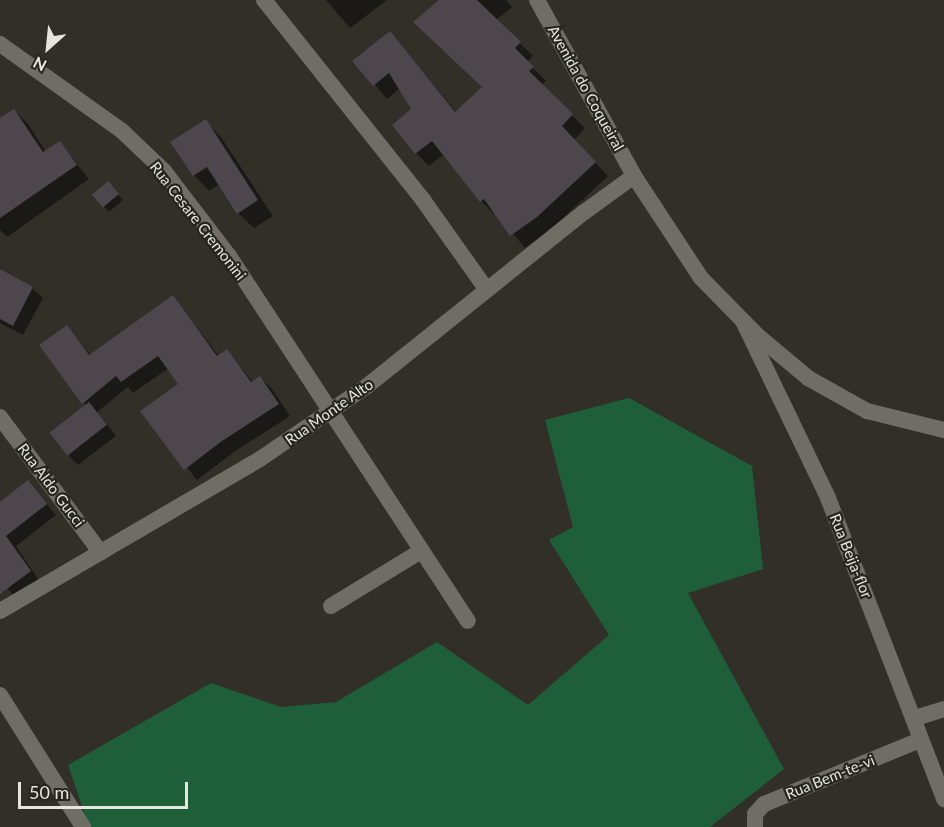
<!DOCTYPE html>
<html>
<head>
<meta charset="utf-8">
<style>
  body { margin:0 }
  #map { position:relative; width:944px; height:827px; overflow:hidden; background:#312f28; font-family:Lato,sans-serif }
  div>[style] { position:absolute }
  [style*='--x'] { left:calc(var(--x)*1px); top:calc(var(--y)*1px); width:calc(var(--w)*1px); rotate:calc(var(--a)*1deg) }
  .green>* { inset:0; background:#1e5f3a }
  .shadow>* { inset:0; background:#0007 }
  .building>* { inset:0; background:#4d474d; transform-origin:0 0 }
  .minor>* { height:16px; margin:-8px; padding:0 8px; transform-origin:8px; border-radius:8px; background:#6f6d65 }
  .secondary>* { height:16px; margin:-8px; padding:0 8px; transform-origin:8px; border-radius:8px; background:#6f6d65 }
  span { translate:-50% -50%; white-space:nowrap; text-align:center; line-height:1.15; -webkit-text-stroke:4.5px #27261e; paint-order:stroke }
  .street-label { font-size:15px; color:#e6e5e0 }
  .north { position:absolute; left:18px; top:18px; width:60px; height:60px; -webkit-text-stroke:4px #27261e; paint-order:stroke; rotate:207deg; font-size:16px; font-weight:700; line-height:24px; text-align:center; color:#e6e5e0 }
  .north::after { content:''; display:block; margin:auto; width:21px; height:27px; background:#e6e5e0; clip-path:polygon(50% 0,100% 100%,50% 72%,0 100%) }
  .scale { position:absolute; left:18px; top:782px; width:170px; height:27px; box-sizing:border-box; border:3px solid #e6e5e0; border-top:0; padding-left:8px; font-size:18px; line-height:21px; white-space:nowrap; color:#e6e5e0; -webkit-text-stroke:4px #27261e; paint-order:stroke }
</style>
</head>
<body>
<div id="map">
  <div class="green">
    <div style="clip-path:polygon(629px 398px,752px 466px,763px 569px,688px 593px,784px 769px,710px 827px,89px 827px,68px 765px,211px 683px,281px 707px,336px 702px,437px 642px,528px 705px,609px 635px,549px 540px,573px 527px,545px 420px)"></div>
  </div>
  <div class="shadow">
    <div style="clip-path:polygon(326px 0,387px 0,350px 28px)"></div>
    <div style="clip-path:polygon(441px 0,506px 0,512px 7px,496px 20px,533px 56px,527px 62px,546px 81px,541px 85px,585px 128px,574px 140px,608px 176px,550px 230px,525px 248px,496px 213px,494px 214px,481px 201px,444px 154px,429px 166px,416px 153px,394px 125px,413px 109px,400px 88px,387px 99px,355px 61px,390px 33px,457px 113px,483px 87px)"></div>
    <div style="clip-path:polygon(14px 110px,28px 124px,46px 152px,60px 143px,89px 179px,7px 237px,0 230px,0 193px,21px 206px,0 174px,0 120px)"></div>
    <div style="clip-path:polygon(205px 121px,221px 137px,273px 216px,254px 228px,238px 213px,220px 184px,209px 191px,194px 175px)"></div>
    <div style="clip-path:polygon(112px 188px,123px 200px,109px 212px,94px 195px)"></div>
    <div style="clip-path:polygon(0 271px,32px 288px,43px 298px,23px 335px,0 323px)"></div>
    <div style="clip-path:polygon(173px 297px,219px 356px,227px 351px,253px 382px,260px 377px,272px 389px,290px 416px,234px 452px,197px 480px,142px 411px,181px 384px,169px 368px,133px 393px,128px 387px,97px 412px,116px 436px,78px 465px,68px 455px,87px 406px,42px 346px,67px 327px,91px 356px)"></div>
    <div style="clip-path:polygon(28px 482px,56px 515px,16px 546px,40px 582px,17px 599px,0 580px,0 504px)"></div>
  </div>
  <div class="building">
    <div style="clip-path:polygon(439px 0,477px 0,521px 42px,515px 48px,534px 67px,529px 71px,573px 114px,562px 126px,596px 162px,537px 217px,510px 236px,484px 199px,480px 202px,432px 141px,415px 154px,392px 125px,411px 109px,389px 73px,373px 86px,352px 61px,390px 31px,455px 112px,482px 87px,413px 22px)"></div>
    <div style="clip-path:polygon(14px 109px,43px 152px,60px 141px,77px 165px,0 218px,0 118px)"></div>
    <div style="clip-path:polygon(206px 119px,258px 200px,237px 214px,207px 167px,193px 176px,170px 142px)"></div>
    <div style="left:108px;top:181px;width:17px;height:21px;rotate:50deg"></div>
    <div style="clip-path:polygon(0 269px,33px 287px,13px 326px,0 319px)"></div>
    <div style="clip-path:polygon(173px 295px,217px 356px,227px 349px,251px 382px,260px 376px,279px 404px,222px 441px,184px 470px,140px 411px,178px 384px,158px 356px,121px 382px,116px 376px,82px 404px,39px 345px,67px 325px,89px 355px)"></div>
    <div style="left:89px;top:402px;width:29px;height:50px;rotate:52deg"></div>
    <div style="clip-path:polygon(28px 480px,47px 504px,6px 536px,31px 571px,0 594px,0 502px)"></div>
  </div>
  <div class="minor">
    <div style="--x:264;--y:0;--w:256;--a:51.5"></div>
    <div style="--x:423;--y:200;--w:110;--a:54.6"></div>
    <div style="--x:0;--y:44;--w:150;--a:35.5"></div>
    <div style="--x:122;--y:131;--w:58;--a:43.6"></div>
    <div style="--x:164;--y:171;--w:107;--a:52.6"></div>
    <div style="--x:229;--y:256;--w:436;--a:56.8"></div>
    <div style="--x:743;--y:321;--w:196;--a:64.3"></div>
    <div style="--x:828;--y:498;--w:323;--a:68.9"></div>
    <div style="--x:0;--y:417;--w:169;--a:53.4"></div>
    <div style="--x:331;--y:606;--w:105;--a:-31.4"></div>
    <div style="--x:0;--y:611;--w:301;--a:-30.3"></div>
    <div style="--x:260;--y:459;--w:130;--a:-34.3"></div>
    <div style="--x:367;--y:386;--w:277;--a:-38.7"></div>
    <div style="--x:583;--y:213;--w:63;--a:-36"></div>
    <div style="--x:0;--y:695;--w:156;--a:57.8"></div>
    <div style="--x:915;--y:718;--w:30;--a:-17"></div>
    <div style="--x:755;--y:827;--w:13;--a:-90"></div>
    <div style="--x:755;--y:814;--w:13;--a:-48"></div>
    <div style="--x:764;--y:804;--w:169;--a:-22.3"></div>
  </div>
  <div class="secondary">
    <div style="--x:537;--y:0;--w:201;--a:61.1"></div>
    <div style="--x:634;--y:176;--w:122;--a:56.7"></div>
    <div style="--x:701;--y:278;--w:80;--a:45.5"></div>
    <div style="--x:757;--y:335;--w:67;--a:40.1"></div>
    <div style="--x:808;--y:378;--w:68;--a:29.2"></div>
    <div style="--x:867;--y:411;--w:79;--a:13.9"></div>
  </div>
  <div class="street-label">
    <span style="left:586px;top:88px;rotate:61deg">Avenida do Coqueiral</span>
    <span style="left:198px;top:221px;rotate:52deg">Rua Cesare Cremonini</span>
    <span style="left:329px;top:412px;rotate:-35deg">Rua Monte Alto</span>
    <span style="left:51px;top:485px;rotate:53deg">Rua Aldo Gucci</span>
    <span style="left:851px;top:556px;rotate:68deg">Rua Beija-flor</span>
    <span style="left:830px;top:777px;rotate:-22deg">Rua Bem-te-vi</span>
  </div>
  <div class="north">N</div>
  <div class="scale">50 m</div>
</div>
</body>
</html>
